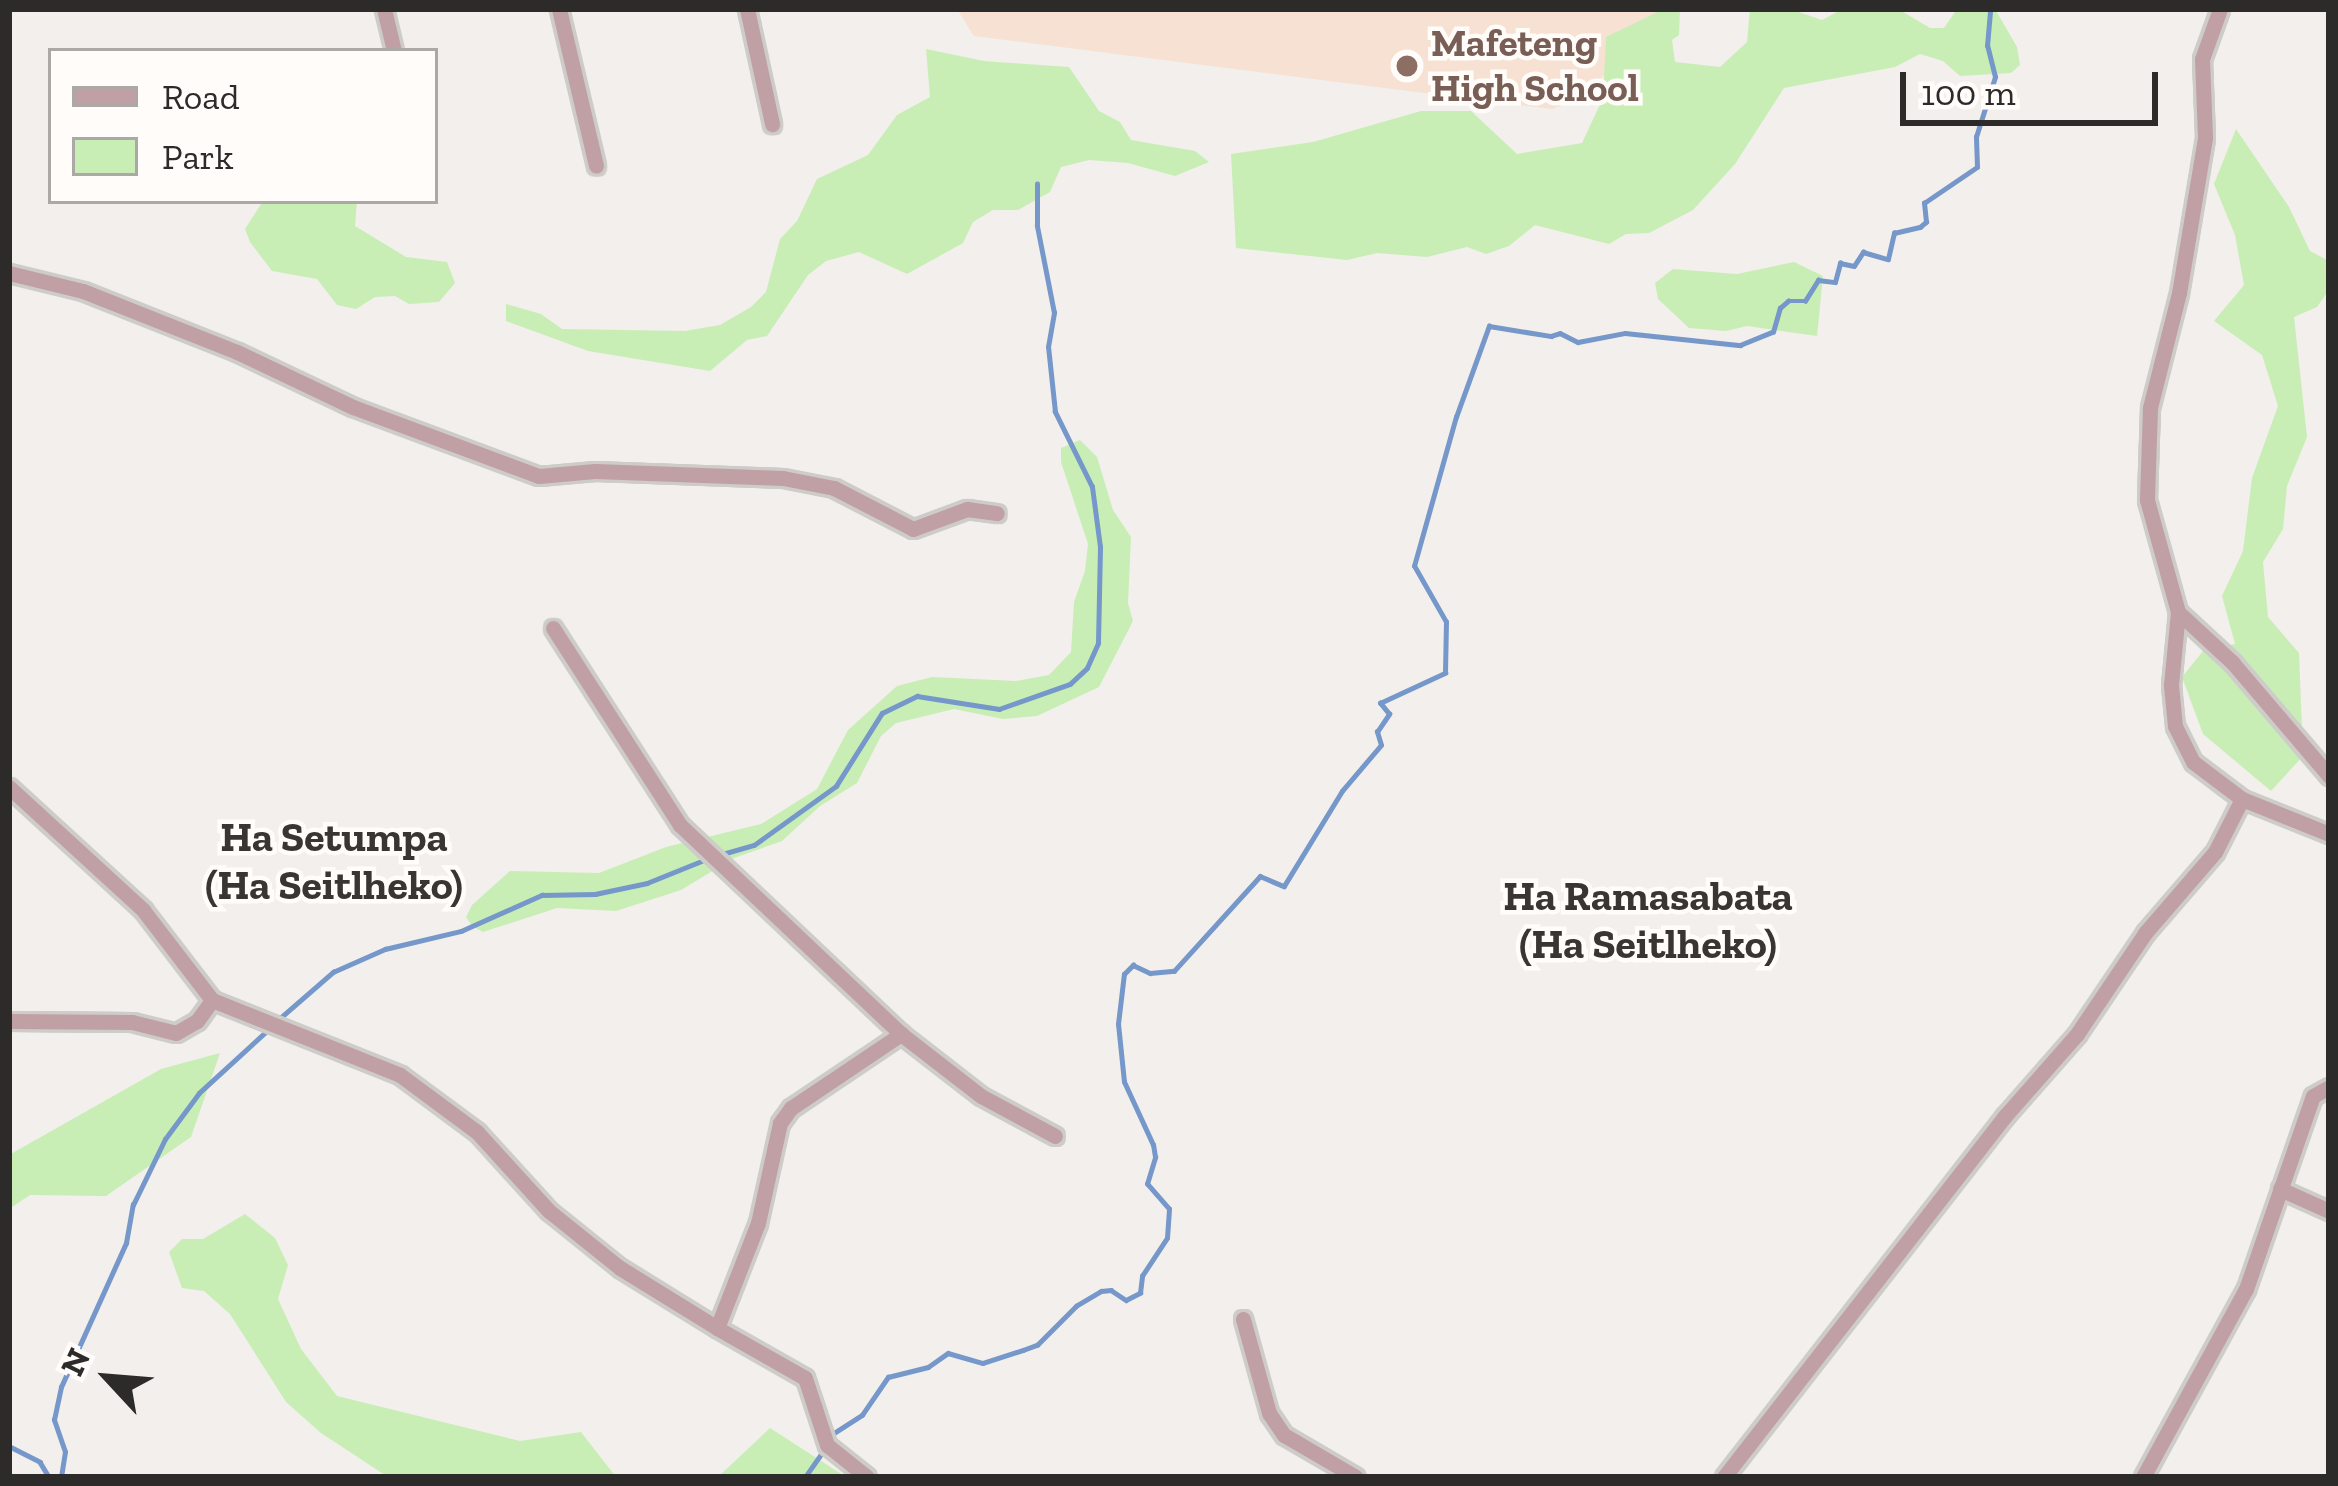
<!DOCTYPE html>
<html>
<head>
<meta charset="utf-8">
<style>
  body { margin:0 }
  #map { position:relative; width:2338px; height:1486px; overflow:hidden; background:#f2efec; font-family:"Zilla Slab",serif }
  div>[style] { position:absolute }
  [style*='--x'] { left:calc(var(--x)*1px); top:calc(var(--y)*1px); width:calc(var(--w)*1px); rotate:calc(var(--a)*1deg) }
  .education>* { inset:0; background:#f6e1d2 }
  .green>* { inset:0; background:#c8eeb6 }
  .stream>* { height:4.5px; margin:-2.25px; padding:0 2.25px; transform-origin:2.25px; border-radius:2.25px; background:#7597ca }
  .roads { filter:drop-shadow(3px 0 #ceccc9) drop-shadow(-3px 0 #ceccc9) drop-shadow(0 3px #ceccc9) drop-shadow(0 -3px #ceccc9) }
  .street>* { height:15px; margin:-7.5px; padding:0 7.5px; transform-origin:7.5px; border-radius:7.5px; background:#c0a0a4 }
  .dots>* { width:33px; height:33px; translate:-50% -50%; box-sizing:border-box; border:6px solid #fffcf9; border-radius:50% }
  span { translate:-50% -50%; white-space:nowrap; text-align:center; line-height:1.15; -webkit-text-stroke:9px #fffcf9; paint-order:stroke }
  .education-label { font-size:39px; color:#785e54; font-weight:700 }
  .left { translate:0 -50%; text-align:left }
  .neighbourhood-label { font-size:42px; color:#383633; font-weight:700 }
  .frame { position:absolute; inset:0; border:12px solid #2c2b2a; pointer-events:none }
  .legend { position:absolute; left:48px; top:48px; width:390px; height:156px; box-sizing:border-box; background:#fffcf9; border:3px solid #aba8a6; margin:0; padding:15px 21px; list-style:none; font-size:36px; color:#2c2b2a }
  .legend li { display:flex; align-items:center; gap:24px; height:60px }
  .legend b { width:60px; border:3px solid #aba8a6 }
  .north { position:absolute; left:48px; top:1318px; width:120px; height:120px; -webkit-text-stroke:9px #fffcf9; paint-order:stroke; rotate:296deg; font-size:33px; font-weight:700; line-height:48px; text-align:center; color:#2c2b2a }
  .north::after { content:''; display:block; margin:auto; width:42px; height:54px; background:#2c2b2a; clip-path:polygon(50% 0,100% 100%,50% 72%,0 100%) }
  .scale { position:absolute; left:1900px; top:72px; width:258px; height:54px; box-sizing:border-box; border:6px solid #2c2b2a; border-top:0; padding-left:15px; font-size:36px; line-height:42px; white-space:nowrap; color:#2c2b2a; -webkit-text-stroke:9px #fffcf9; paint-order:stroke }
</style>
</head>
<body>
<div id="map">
  <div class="education">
    <div style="clip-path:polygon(957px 9px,1678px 9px,1578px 99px,1552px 109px,974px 36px)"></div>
  </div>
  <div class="green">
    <div style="clip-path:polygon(1664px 9px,1680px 9px,1679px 35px,1672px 40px,1675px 62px,1720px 67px,1747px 42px,1750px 9px,1790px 9px,1822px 20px,1843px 9px,1898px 9px,1930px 28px,1944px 28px,1957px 9px,1995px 9px,2017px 47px,2020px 65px,2011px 73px,1960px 76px,1943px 61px,1920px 54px,1895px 67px,1784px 88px,1735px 164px,1693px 210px,1649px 233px,1626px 234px,1609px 244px,1535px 225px,1509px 246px,1486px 254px,1467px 247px,1427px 257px,1377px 253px,1347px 260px,1236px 248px,1231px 154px,1313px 142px,1421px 111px,1471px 111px,1517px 154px,1582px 143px,1603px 98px,1606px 37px)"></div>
    <div style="clip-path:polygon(926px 49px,984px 61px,1069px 67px,1099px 111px,1120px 122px,1131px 140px,1195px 151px,1209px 162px,1175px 176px,1128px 163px,1089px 160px,1061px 167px,1050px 192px,1018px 210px,993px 210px,973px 222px,963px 243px,907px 274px,859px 252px,826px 261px,808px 275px,767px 336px,747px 340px,710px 371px,588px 351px,506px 321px,506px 304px,541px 314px,562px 329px,685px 331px,720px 325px,751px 307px,766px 292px,780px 239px,797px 221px,817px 179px,868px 155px,897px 115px,930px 97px)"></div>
    <div style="clip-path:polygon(2236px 129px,2289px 207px,2310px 251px,2329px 261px,2329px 290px,2317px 307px,2294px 317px,2307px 437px,2287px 486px,2283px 529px,2263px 562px,2268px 617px,2299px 653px,2303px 756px,2271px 791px,2203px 734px,2182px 677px,2203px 651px,2235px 644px,2222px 596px,2243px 551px,2252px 478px,2278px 406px,2262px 355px,2214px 321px,2244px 285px,2235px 235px,2214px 184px)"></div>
    <div style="clip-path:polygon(263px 201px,357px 201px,355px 226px,406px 257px,447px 262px,455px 283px,439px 302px,409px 304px,395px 296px,375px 297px,356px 309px,337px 305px,317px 279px,272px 271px,250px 242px,245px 229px)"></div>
    <div style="clip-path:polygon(1794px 262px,1823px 276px,1817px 336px,1747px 326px,1726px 331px,1689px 328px,1658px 299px,1655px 283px,1673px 269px,1737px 274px)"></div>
    <div style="clip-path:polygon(1080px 440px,1097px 457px,1113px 510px,1131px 537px,1128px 603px,1133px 621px,1099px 687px,1037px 716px,1003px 719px,954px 709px,896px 723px,881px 736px,857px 783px,820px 806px,782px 841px,734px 858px,681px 890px,616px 911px,557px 908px,483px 932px,472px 926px,466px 917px,472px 905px,510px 871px,599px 873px,666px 847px,761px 824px,817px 789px,848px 730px,897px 686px,932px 677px,1016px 681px,1049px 675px,1071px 652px,1074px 602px,1085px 571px,1088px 544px,1061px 462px,1061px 448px)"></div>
    <div style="clip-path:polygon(220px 1053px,191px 1137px,106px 1196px,30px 1195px,9px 1209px,9px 1155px,161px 1069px)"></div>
    <div style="clip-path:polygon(245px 1214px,275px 1238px,288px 1265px,278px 1299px,301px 1349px,337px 1396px,520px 1441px,581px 1432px,616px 1477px,388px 1477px,321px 1433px,286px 1402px,230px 1314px,204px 1291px,182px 1288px,169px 1252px,182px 1239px,203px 1239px)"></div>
    <div style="clip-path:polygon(770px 1428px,846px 1477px,718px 1477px)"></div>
  </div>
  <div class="stream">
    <div style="--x:719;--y:855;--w:36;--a:-16"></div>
    <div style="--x:754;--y:845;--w:101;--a:-35.7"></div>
    <div style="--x:836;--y:786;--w:86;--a:-57.8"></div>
    <div style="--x:882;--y:713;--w:39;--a:-26"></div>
    <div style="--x:917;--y:696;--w:83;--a:9"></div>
    <div style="--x:999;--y:709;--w:75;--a:-19.4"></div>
    <div style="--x:1070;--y:684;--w:23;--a:-43"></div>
    <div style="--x:1087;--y:668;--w:27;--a:-66"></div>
    <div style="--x:1098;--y:643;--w:96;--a:-88.8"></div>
    <div style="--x:1100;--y:547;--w:61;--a:-97.6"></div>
    <div style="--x:1092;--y:487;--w:84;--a:-116.3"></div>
    <div style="--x:1055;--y:412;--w:65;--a:-96.1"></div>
    <div style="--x:1048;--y:347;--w:35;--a:-80"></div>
    <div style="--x:1054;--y:313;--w:89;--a:-101.1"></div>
    <div style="--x:1037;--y:226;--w:42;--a:-90"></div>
    <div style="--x:279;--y:1019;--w:72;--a:-41"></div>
    <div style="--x:333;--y:972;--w:57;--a:-23.9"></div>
    <div style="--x:385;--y:949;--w:78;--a:-13.3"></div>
    <div style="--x:461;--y:931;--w:89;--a:-24"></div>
    <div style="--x:542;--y:895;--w:53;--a:-1.1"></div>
    <div style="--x:595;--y:894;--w:53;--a:-11.9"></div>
    <div style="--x:647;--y:883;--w:67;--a:-22"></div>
    <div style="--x:831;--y:1435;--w:37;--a:-33"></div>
    <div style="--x:862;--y:1415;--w:46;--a:-55.6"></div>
    <div style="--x:888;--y:1377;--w:41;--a:-14"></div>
    <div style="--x:928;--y:1367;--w:24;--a:-35"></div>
    <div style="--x:948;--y:1353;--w:36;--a:16"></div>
    <div style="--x:983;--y:1363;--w:42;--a:-18"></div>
    <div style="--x:1023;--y:1350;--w:15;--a:-20"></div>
    <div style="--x:1037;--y:1345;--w:55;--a:-45"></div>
    <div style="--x:1076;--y:1306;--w:29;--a:-31"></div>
    <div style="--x:1101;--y:1291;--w:10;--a:-6"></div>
    <div style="--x:1111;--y:1290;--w:18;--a:34"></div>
    <div style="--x:1126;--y:1300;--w:16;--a:-27"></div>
    <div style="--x:1140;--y:1293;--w:17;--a:-83"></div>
    <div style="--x:1142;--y:1276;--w:45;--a:-56.7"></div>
    <div style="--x:1167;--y:1238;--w:29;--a:-86"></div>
    <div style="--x:1169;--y:1209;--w:33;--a:-131"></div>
    <div style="--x:1147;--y:1184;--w:28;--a:-73"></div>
    <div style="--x:1155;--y:1157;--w:12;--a:-99"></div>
    <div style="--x:1153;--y:1145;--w:69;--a:-114.7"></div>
    <div style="--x:1124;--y:1082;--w:58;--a:-95.9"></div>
    <div style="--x:1118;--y:1024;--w:50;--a:-83.2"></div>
    <div style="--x:1124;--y:974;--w:13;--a:-45"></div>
    <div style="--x:1133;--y:965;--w:19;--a:25"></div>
    <div style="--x:1150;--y:973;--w:24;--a:-5"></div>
    <div style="--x:1174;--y:971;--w:128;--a:-47.8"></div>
    <div style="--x:1260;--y:876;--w:26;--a:23"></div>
    <div style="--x:1284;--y:886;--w:111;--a:-58.6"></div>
    <div style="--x:1342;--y:791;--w:60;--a:-49.7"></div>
    <div style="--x:1381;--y:745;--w:14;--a:-107"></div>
    <div style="--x:1377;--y:732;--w:22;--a:-56"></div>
    <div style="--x:1389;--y:714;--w:14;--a:-129"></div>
    <div style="--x:1380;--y:703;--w:72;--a:-24.8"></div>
    <div style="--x:1445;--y:673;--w:51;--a:-88.9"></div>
    <div style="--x:1446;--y:622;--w:64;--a:-119.7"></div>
    <div style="--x:1414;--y:566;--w:155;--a:-74.3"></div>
    <div style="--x:1456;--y:417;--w:97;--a:-70.1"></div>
    <div style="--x:1489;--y:326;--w:63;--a:9.2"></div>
    <div style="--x:1551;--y:336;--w:9;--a:-18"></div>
    <div style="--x:1560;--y:333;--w:20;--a:27"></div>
    <div style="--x:1578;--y:342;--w:48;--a:-10.8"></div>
    <div style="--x:1625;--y:333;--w:116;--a:6"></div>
    <div style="--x:1740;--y:345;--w:35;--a:-22"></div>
    <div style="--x:1773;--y:332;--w:25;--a:-74"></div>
    <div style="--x:1780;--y:308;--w:11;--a:-41"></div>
    <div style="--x:1788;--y:301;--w:17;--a:0"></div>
    <div style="--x:1805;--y:301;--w:25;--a:-58"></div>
    <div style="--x:1818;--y:280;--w:17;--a:7"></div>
    <div style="--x:1835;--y:282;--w:20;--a:-75"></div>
    <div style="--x:1840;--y:263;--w:14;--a:12"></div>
    <div style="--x:1854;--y:266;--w:17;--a:-57"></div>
    <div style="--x:1863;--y:252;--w:26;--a:16"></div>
    <div style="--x:1888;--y:259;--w:27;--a:-77"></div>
    <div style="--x:1894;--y:233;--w:27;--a:-13"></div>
    <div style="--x:1920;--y:227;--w:8;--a:-40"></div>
    <div style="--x:1926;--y:222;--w:19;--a:-96"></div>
    <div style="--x:1924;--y:203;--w:64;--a:-34.2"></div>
    <div style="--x:1977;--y:167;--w:30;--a:-92"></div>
    <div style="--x:1976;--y:137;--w:63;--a:-72.4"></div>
    <div style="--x:1995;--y:77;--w:32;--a:-104"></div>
    <div style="--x:1987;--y:46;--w:37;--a:-85"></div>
    <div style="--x:9;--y:1446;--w:35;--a:27"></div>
    <div style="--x:40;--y:1462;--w:17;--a:59"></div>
    <div style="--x:61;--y:1477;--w:25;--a:-81"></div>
    <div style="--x:65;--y:1452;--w:34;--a:-109"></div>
    <div style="--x:54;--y:1420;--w:34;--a:-78"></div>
    <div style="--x:61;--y:1387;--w:158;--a:-65.7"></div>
    <div style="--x:126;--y:1243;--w:39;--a:-80"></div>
    <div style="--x:133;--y:1205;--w:73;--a:-64.1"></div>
    <div style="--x:165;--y:1139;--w:57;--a:-53.5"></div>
    <div style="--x:199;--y:1093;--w:98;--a:-42.5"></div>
    <div style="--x:805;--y:1477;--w:33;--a:-55"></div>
  </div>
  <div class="roads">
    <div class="street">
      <div style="--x:384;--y:9;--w:43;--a:76.6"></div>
      <div style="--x:559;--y:9;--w:161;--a:76.7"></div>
      <div style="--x:747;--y:9;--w:118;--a:77.7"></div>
      <div style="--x:2220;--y:9;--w:53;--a:109.8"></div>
      <div style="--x:2202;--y:59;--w:79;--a:87.8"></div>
      <div style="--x:2205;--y:138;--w:157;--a:99.5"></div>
      <div style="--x:2179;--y:293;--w:119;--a:104.2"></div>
      <div style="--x:2150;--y:408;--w:92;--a:91.9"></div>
      <div style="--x:2147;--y:500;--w:116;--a:74.5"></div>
      <div style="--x:2178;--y:612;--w:74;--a:42.8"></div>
      <div style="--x:2232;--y:662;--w:150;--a:49.6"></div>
      <div style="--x:9;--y:273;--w:76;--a:13.7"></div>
      <div style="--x:83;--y:291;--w:166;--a:21.6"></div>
      <div style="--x:237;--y:352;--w:128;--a:25.4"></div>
      <div style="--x:353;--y:407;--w:198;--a:20.4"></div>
      <div style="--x:539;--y:476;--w:56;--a:-5.1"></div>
      <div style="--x:595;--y:471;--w:188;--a:2.1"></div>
      <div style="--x:783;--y:478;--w:52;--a:11.1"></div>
      <div style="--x:834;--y:488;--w:89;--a:27.4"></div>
      <div style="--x:913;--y:529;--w:58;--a:-20.3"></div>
      <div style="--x:967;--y:509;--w:30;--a:8"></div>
      <div style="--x:553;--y:628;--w:234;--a:57.2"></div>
      <div style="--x:680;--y:825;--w:304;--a:43.4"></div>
      <div style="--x:901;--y:1034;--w:101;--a:37.8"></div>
      <div style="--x:981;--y:1096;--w:84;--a:28.4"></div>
      <div style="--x:9;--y:787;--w:182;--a:42.5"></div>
      <div style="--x:143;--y:910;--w:113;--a:52.5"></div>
      <div style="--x:212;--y:1000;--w:202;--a:21.7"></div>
      <div style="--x:400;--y:1075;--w:96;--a:36.5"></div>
      <div style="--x:477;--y:1132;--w:107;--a:47.7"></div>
      <div style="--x:549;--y:1211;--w:91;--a:38.8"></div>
      <div style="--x:620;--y:1268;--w:114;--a:31.7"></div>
      <div style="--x:717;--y:1328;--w:113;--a:-68.7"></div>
      <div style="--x:758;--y:1223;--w:102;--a:-77.6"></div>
      <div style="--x:780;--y:1123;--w:19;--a:-54"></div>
      <div style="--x:791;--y:1108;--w:133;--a:-33.9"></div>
      <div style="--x:2242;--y:799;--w:94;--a:21.9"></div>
      <div style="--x:9;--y:1021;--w:123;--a:0.5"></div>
      <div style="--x:132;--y:1022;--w:45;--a:14"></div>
      <div style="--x:176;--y:1033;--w:24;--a:-30"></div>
      <div style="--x:197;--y:1021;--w:26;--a:-54"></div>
      <div style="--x:2280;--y:1189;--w:54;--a:24.2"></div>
      <div style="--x:1243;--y:1319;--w:98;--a:74.5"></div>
      <div style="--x:1269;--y:1413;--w:27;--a:56"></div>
      <div style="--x:1284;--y:1435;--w:83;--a:30.3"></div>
      <div style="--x:717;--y:1328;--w:101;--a:29.6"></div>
      <div style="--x:805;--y:1378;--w:71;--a:71.8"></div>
      <div style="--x:827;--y:1445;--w:51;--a:38.7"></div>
      <div style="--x:1724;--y:1477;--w:457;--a:-52.1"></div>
      <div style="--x:2005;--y:1116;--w:109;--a:-48.7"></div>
      <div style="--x:2077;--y:1034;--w:122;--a:-56"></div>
      <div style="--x:2145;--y:933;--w:107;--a:-49.2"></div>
      <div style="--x:2215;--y:852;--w:59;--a:-63"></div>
      <div style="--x:2242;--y:799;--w:61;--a:-142.9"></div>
      <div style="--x:2193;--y:762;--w:40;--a:-116.6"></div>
      <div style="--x:2175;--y:726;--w:41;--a:-95.6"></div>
      <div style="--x:2171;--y:685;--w:73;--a:-84.5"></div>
      <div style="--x:2143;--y:1477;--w:214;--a:-61.3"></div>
      <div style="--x:2246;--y:1289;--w:204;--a:-70.9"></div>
      <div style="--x:2313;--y:1096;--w:18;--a:-29"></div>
    </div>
  </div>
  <div class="dots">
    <div style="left:1407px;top:66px;background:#8d6e63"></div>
  </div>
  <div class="education-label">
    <span class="left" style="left:1431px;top:66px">Mafeteng<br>High School</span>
  </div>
  <div class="neighbourhood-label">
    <span style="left:334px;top:861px">Ha Setumpa<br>(Ha Seitlheko)</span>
    <span style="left:1648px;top:920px">Ha Ramasabata<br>(Ha Seitlheko)</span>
  </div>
  <div class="frame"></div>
  <ul class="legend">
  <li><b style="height:15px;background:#c0a0a4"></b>Road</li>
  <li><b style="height:33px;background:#c8eeb6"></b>Park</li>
  </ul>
  <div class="north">N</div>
  <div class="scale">100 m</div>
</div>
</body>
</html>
